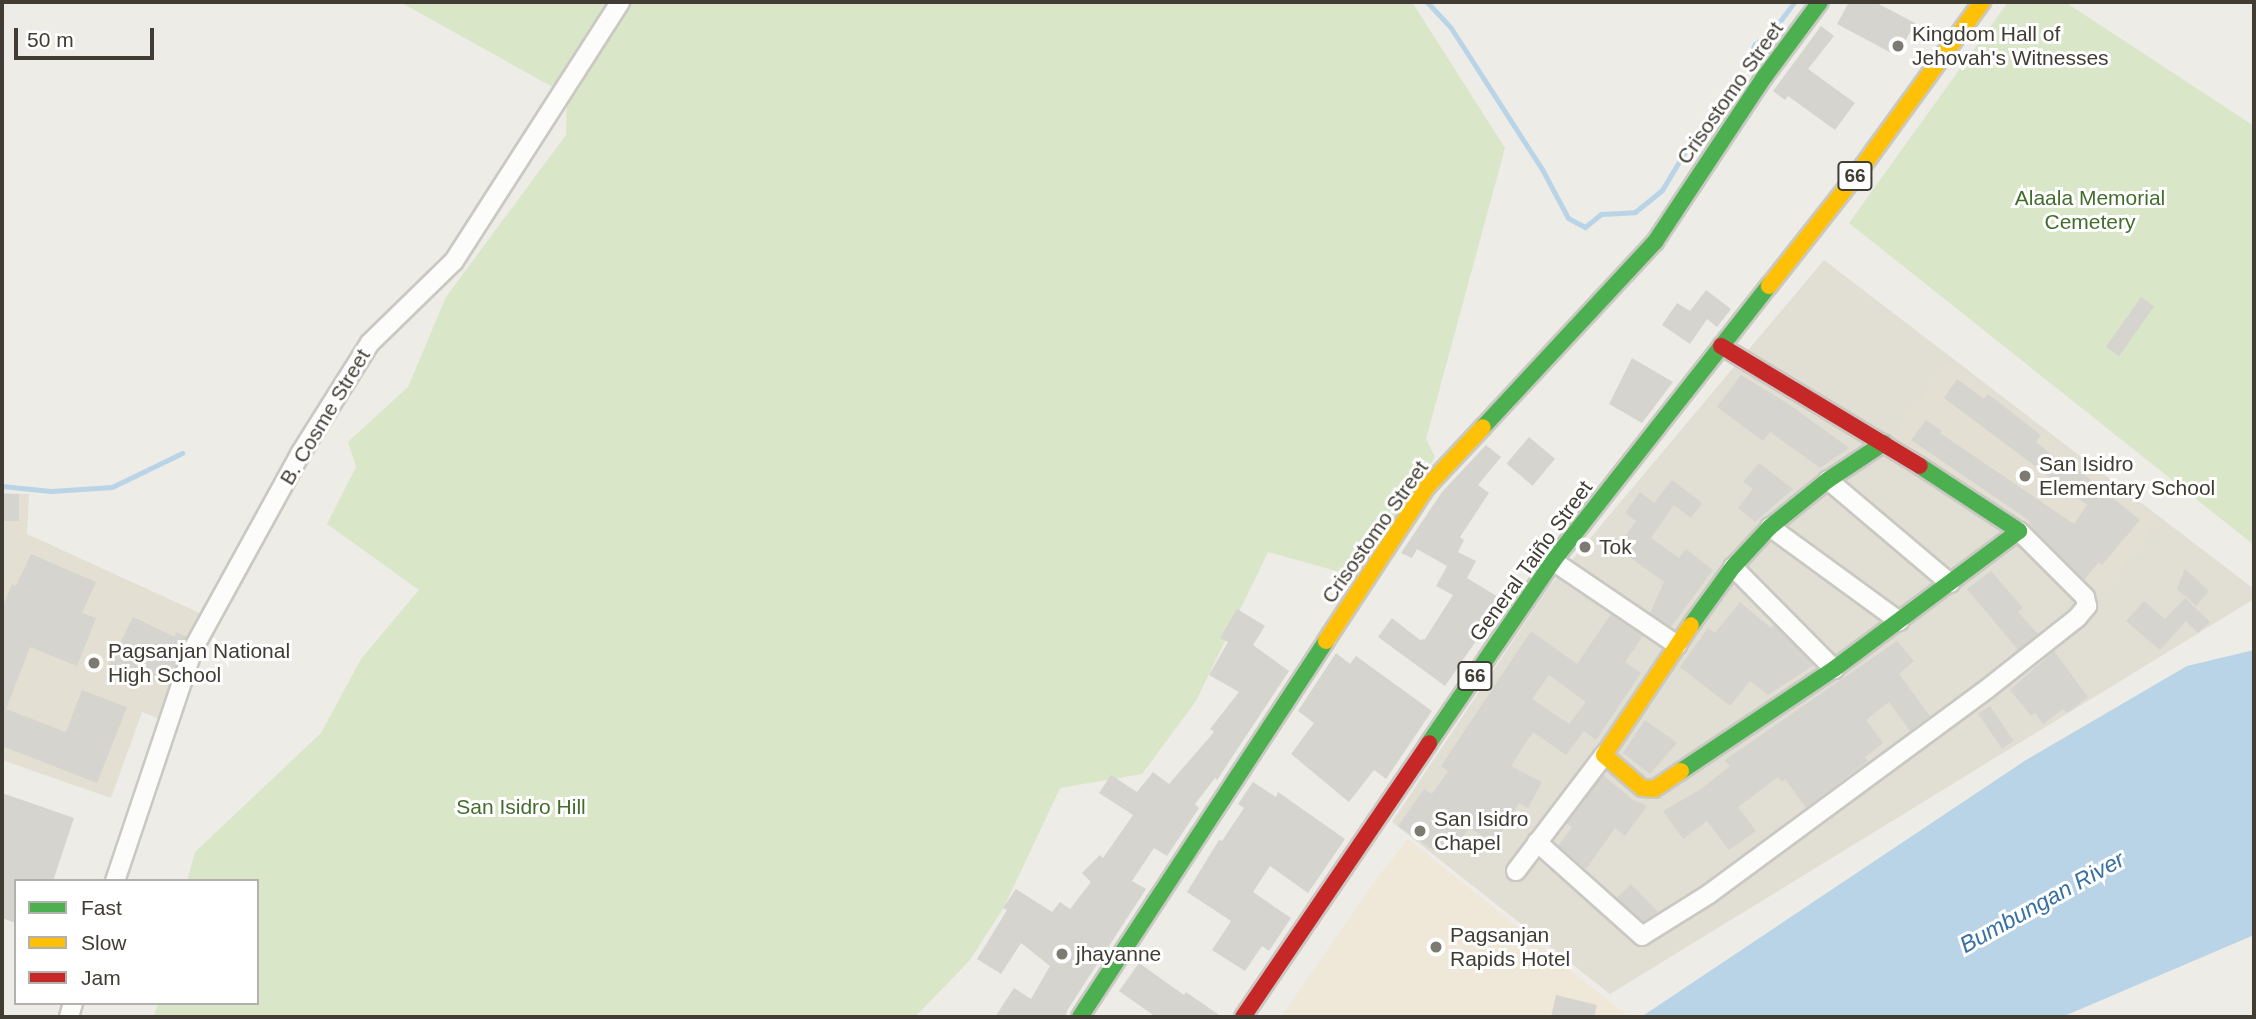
<!DOCTYPE html>
<html>
<head>
<meta charset="utf-8">
<style>
  body { margin:0 }
  #map { position:relative; width:2256px; height:1019px; overflow:hidden; background:#edece6; font-family:Helvetica,sans-serif }
  div>[style] { position:absolute }
  [style*='--x'] { left:calc(var(--x)*1px); top:calc(var(--y)*1px); width:calc(var(--w)*1px); rotate:calc(var(--a)*1deg) }
  .residential>* { inset:0; background:#e1ded4 }
  .commercial>* { inset:0; background:#efe8d9 }
  .education>* { inset:0; background:#e3dfd2; transform-origin:0 0 }
  .green>* { inset:0; background:#d9e6c8 }
  .water>* { inset:0; background:#bad4e7 }
  .stream>* { height:5px; margin:-2.5px; padding:0 2.5px; transform-origin:2.5px; border-radius:2.5px; background:#bad4e7 }
  .building>* { inset:0; background:#d6d4cf; transform-origin:0 0 }
  .roads { filter:drop-shadow(2px 0 #c9c8c2) drop-shadow(-2px 0 #c9c8c2) drop-shadow(0 2px #c9c8c2) drop-shadow(0 -2px #c9c8c2) }
  .street>* { height:18px; margin:-9px; padding:0 9px; transform-origin:9px; border-radius:9px; background:#fcfcfb }
  .fast>* { height:16px; margin:-8px; padding:0 8px; transform-origin:8px; border-radius:8px; background:#4caf50 }
  .slow>* { height:16px; margin:-8px; padding:0 8px; transform-origin:8px; border-radius:8px; background:#ffc107 }
  .jam>* { height:16px; margin:-8px; padding:0 8px; transform-origin:8px; border-radius:8px; background:#c62828 }
  .dots>* { width:19px; height:19px; translate:-50% -50%; box-sizing:border-box; border:4px solid #fff; border-radius:50% }
  span { translate:-50% -50%; white-space:nowrap; text-align:center; line-height:1.15; -webkit-text-stroke:6px #fff; paint-order:stroke }
  .shield-label span { padding:2px 5px; background:#fff; border:2px solid; border-radius:5px; -webkit-text-stroke-width:0 }
  .shield-label { font-size:19px; color:#413d34; font-weight:700 }
  .poi-label { font-size:21px; color:#413d34 }
  .left { translate:0 -50%; text-align:left }
  .street-label { font-size:21px; color:#413d34 }
  .park-label { font-size:21px; color:#426d2d }
  .water-label { font-size:23px; color:#3870a2; font-style:italic }
  .frame { position:absolute; inset:0; border:4px solid #413d34; pointer-events:none }
  .legend { position:absolute; left:14px; top:879px; width:245px; height:126px; box-sizing:border-box; background:#fff; border:2px solid #b3b1ae; margin:0; padding:9px 12px; list-style:none; font-size:21px; color:#413d34 }
  .legend li { display:flex; align-items:center; gap:14px; height:35px }
  .legend b { width:35px; border:2px solid #b3b1ae }
  .scale { position:absolute; left:14px; top:28px; width:140px; height:32px; box-sizing:border-box; border:4px solid #413d34; border-top:0; padding-left:9px; font-size:21px; line-height:24px; white-space:nowrap; color:#413d34; -webkit-text-stroke:5px #fff; paint-order:stroke }
</style>
</head>
<body>
<div id="map">
  <div class="residential">
    <div style="clip-path:polygon(1824px 260px,2254px 589px,2254px 599px,1610px 994px,1392px 822px,1549px 587px)"></div>
  </div>
  <div class="commercial">
    <div style="clip-path:polygon(1408px 839px,1629px 1017px,1281px 1017px,1377px 878px)"></div>
  </div>
  <div class="education">
    <div style="left:1948px;top:363px;width:262px;height:93px;rotate:37deg"></div>
    <div style="clip-path:polygon(2px 493px,29px 494px,27px 534px,204px 615px,167px 722px,142px 712px,111px 798px,2px 760px)"></div>
  </div>
  <div class="green">
    <div style="clip-path:polygon(400px 2px,1412px 2px,1505px 148px,1426px 439px,1435px 457px,1354px 576px,1268px 552px,1196px 701px,1142px 774px,1060px 788px,1004px 907px,970px 960px,915px 1017px,154px 1017px,158px 1003px,257px 1003px,257px 881px,187px 881px,195px 852px,321px 733px,361px 659px,419px 590px,327px 524px,356px 467px,348px 442px,408px 387px,446px 297px,566px 135px,567px 95px)"></div>
    <div style="clip-path:polygon(2008px 2px,2065px 2px,2254px 126px,2254px 545px,1849px 223px)"></div>
  </div>
  <div class="water">
    <div style="clip-path:polygon(2254px 650px,2254px 935px,2062px 1017px,1641px 1017px,2026px 760px,2187px 666px)"></div>
  </div>
  <div class="stream">
    <div style="--x:1427;--y:2;--w:35;--a:47"></div>
    <div style="--x:1451;--y:28;--w:168;--a:57.2"></div>
    <div style="--x:1542;--y:169;--w:55;--a:62"></div>
    <div style="--x:1568;--y:218;--w:19;--a:28"></div>
    <div style="--x:1585;--y:227;--w:21;--a:-39"></div>
    <div style="--x:1601;--y:214;--w:34;--a:-3"></div>
    <div style="--x:1635;--y:212;--w:35;--a:-39"></div>
    <div style="--x:1662;--y:190;--w:58;--a:-59"></div>
    <div style="--x:1692;--y:140;--w:56;--a:-52.9"></div>
    <div style="--x:1750;--y:54;--w:11;--a:-63"></div>
    <div style="--x:1755;--y:44;--w:19;--a:-35"></div>
    <div style="--x:1771;--y:33;--w:39;--a:-53"></div>
    <div style="--x:2;--y:486;--w:49;--a:5.8"></div>
    <div style="--x:51;--y:491;--w:61;--a:-3.8"></div>
    <div style="--x:112;--y:487;--w:78;--a:-25.9"></div>
  </div>
  <div class="building">
    <div style="clip-path:polygon(1849px 2px,1875px 2px,1915px 23px,1897px 56px,1837px 24px)"></div>
    <div style="clip-path:polygon(1821px 26px,1834px 36px,1808px 69px,1855px 103px,1835px 130px,1788px 96px,1785px 100px,1773px 91px)"></div>
    <div style="clip-path:polygon(1706px 290px,1731px 309px,1717px 327px,1707px 319px,1690px 344px,1662px 325px,1677px 303px,1690px 311px)"></div>
    <div style="left:2141px;top:297px;width:16px;height:61px;rotate:35deg"></div>
    <div style="clip-path:polygon(1632px 358px,1673px 382px,1642px 423px,1609px 404px)"></div>
    <div style="clip-path:polygon(1741px 375px,1790px 405px,1849px 448px,1820px 468px,1770px 432px,1763px 441px,1717px 407px)"></div>
    <div style="clip-path:polygon(1957px 379px,1984px 399px,1988px 394px,2041px 435px,2036px 442px,2061px 462px,2064px 458px,2140px 520px,2102px 565px,2099px 562px,2084px 580px,2034px 530px,2027px 519px,1911px 440px,1926px 420px,1942px 431px,1940px 433px,2074px 524px,2087px 505px,1944px 398px)"></div>
    <div style="left:1529px;top:437px;width:34px;height:35px;rotate:40deg"></div>
    <div style="clip-path:polygon(1486px 445px,1501px 457px,1478px 485px,1489px 493px,1460px 537px,1464px 540px,1458px 552px,1476px 561px,1467px 578px,1503px 600px,1482px 638px,1478px 643px,1476px 641px,1445px 686px,1378px 637px,1392px 618px,1420px 640px,1425px 639px,1453px 595px,1436px 586px,1447px 566px,1417px 549px,1412px 558px,1401px 553px,1442px 492px)"></div>
    <div style="clip-path:polygon(1759px 463px,1793px 489px,1755px 522px,1738px 508px,1753px 489px,1743px 482px)"></div>
    <div style="clip-path:polygon(1672px 480px,1702px 503px,1691px 518px,1674px 505px,1651px 538px,1679px 558px,1686px 549px,1713px 570px,1671px 627px,1650px 613px,1664px 582px,1617px 548px,1636px 521px,1625px 513px,1640px 492px,1654px 503px)"></div>
    <div style="left:2px;top:494px;width:17px;height:27px"></div>
    <div style="clip-path:polygon(31px 554px,96px 582px,82px 613px,96px 618px,77px 666px,30px 647px,6px 709px,66px 732px,82px 690px,127px 707px,97px 783px,2px 746px,2px 609px,12px 584px,16px 586px)"></div>
    <div style="clip-path:polygon(2185px 569px,2209px 591px,2196px 606px,2177px 589px)"></div>
    <div style="clip-path:polygon(1991px 571px,2023px 608px,2018px 612px,2038px 634px,2018px 650px,1967px 589px)"></div>
    <div style="clip-path:polygon(2185px 598px,2210px 622px,2198px 633px,2186px 621px,2160px 650px,2126px 621px,2144px 601px,2165px 619px)"></div>
    <div style="clip-path:polygon(1740px 602px,1771px 628px,1774px 625px,1814px 665px,1768px 695px,1750px 681px,1730px 706px,1680px 667px,1708px 628px,1715px 633px)"></div>
    <div style="clip-path:polygon(1237px 609px,1265px 626px,1253px 645px,1289px 671px,1217px 780px,1215px 778px,1195px 804px,1199px 808px,1167px 856px,1154px 848px,1132px 881px,1146px 889px,1068px 1009px,1065px 1017px,995px 1017px,1014px 988px,1031px 999px,1050px 966px,1021px 943px,1001px 974px,977px 959px,1007px 910px,1003px 908px,1016px 889px,1052px 912px,1060px 902px,1070px 909px,1091px 882px,1082px 873px,1100px 855px,1103px 858px,1133px 815px,1099px 793px,1111px 775px,1137px 792px,1153px 772px,1169px 784px,1214px 732px,1210px 729px,1239px 692px,1209px 675px,1228px 642px,1220px 638px)"></div>
    <div style="clip-path:polygon(evenodd,1611px 614px,1643px 636px,1625px 662px,1641px 673px,1596px 740px,1584px 731px,1566px 755px,1533px 732px,1511px 766px,1542px 782px,1528px 808px,1519px 803px,1495px 843px,1469px 828px,1453px 851px,1440px 843px,1434px 851px,1398px 826px,1424px 789px,1432px 794px,1448px 771px,1441px 766px,1531px 631px,1577px 664px,1611px 614px,1549px 675px,1586px 702px,1569px 724px,1532px 699px,1549px 675px)"></div>
    <div style="clip-path:polygon(133px 617px,175px 637px,176px 632px,187px 637px,168px 686px,108px 667px,116px 644px,119px 645px)"></div>
    <div style="clip-path:polygon(1897px 641px,1914px 661px,1899px 674px,1930px 716px,1910px 731px,1889px 702px,1866px 720px,1883px 743px,1865px 757px,1868px 761px,1806px 808px,1785px 779px,1782px 782px,1778px 777px,1738px 807px,1756px 831px,1729px 850px,1707px 821px,1683px 839px,1663px 811px,1701px 789px,1730px 766px,1725px 760px)"></div>
    <div style="clip-path:polygon(2054px 651px,2088px 697px,2067px 713px,2063px 709px,2043px 724px,2035px 713px,2031px 716px,2010px 690px)"></div>
    <div style="clip-path:polygon(1336px 653px,1350px 664px,1356px 656px,1432px 711px,1386px 779px,1374px 770px,1349px 802px,1291px 754px,1314px 723px,1298px 711px)"></div>
    <div style="left:1990px;top:706px;width:42px;height:14px;rotate:56deg"></div>
    <div style="clip-path:polygon(1645px 720px,1677px 743px,1650px 774px,1623px 753px)"></div>
    <div style="clip-path:polygon(1603px 775px,1633px 800px,1647px 806px,1625px 836px,1615px 828px,1586px 869px,1558px 846px,1572px 827px,1566px 823px)"></div>
    <div style="clip-path:polygon(1253px 782px,1276px 797px,1278px 792px,1345px 839px,1308px 893px,1270px 866px,1253px 892px,1291px 918px,1269px 951px,1262px 946px,1245px 971px,1212px 950px,1231px 921px,1187px 892px,1219px 840px,1222px 841px,1244px 808px,1238px 804px)"></div>
    <div style="clip-path:polygon(2px 793px,74px 818px,53px 881px,16px 881px,16px 923px,2px 918px)"></div>
    <div style="clip-path:polygon(1631px 884px,1658px 912px,1643px 922px,1617px 898px)"></div>
    <div style="clip-path:polygon(1139px 963px,1184px 995px,1186px 992px,1222px 1017px,1156px 1017px,1119px 991px)"></div>
    <div style="clip-path:polygon(1556px 995px,1597px 1005px,1594px 1017px,1551px 1017px)"></div>
  </div>
  <div class="roads">
    <div class="street">
      <div style="--x:1828;--y:480;--w:160;--a:40.2"></div>
      <div style="--x:1770;--y:527;--w:160;--a:36.1"></div>
      <div style="--x:1553;--y:561;--w:150;--a:34.1"></div>
      <div style="--x:1733;--y:567;--w:144;--a:45.3"></div>
      <div style="--x:1537;--y:842;--w:141;--a:41.8"></div>
      <div style="--x:1642;--y:936;--w:79;--a:-32.1"></div>
      <div style="--x:1709;--y:894;--w:345;--a:-36.4"></div>
      <div style="--x:1987;--y:689;--w:115;--a:-38.3"></div>
      <div style="--x:2077;--y:618;--w:16;--a:-50"></div>
      <div style="--x:2087;--y:606;--w:9;--a:-103"></div>
      <div style="--x:2085;--y:597;--w:93;--a:-135"></div>
      <div style="--x:1516;--y:871;--w:146;--a:-52.8"></div>
      <div style="--x:115;--y:881;--w:245;--a:-71.4"></div>
      <div style="--x:193;--y:649;--w:222;--a:-61.2"></div>
      <div style="--x:300;--y:454;--w:131;--a:-57.8"></div>
      <div style="--x:370;--y:343;--w:117;--a:-44.3"></div>
      <div style="--x:454;--y:261;--w:308;--a:-57.3"></div>
      <div style="--x:69;--y:1017;--w:15;--a:-74"></div>
    </div>
    <div class="fast">
      <div style="--x:1483;--y:427;--w:253;--a:-47.1"></div>
      <div style="--x:1655;--y:242;--w:199;--a:-56.5"></div>
      <div style="--x:1765;--y:76;--w:92;--a:-53.4"></div>
      <div style="--x:1691;--y:625;--w:72;--a:-54.1"></div>
      <div style="--x:1733;--y:567;--w:54;--a:-47.2"></div>
      <div style="--x:1770;--y:527;--w:75;--a:-39"></div>
      <div style="--x:1828;--y:480;--w:67;--a:-33.5"></div>
      <div style="--x:1429;--y:743;--w:220;--a:-55.7"></div>
      <div style="--x:1553;--y:561;--w:350;--a:-51.9"></div>
      <div style="--x:1681;--y:771;--w:184;--a:-33.7"></div>
      <div style="--x:1834;--y:669;--w:231;--a:-36.7"></div>
      <div style="--x:2019;--y:531;--w:118;--a:-146.7"></div>
      <div style="--x:1080;--y:1017;--w:449;--a:-56.8"></div>
    </div>
    <div class="slow">
      <div style="--x:1769;--y:286;--w:142;--a:-51.8"></div>
      <div style="--x:1857;--y:174;--w:213;--a:-54"></div>
      <div style="--x:1326;--y:641;--w:183;--a:-56.8"></div>
      <div style="--x:1426;--y:488;--w:83;--a:-46.9"></div>
      <div style="--x:1681;--y:771;--w:32;--a:146"></div>
      <div style="--x:1654;--y:789;--w:12;--a:-175"></div>
      <div style="--x:1642;--y:788;--w:50;--a:-139"></div>
      <div style="--x:1604;--y:755;--w:156;--a:-56.2"></div>
    </div>
    <div class="jam">
      <div style="--x:1721;--y:346;--w:232;--a:31.1"></div>
      <div style="--x:1243;--y:1017;--w:331;--a:-55.8"></div>
    </div>
  </div>
  <div class="dots">
    <div style="left:1898px;top:46px;background:#7d7a72"></div>
    <div style="left:2025px;top:476px;background:#7d7a72"></div>
    <div style="left:1585px;top:547px;background:#7d7a72"></div>
    <div style="left:94px;top:663px;background:#7d7a72"></div>
    <div style="left:1420px;top:831px;background:#7d7a72"></div>
    <div style="left:1436px;top:947px;background:#7d7a72"></div>
    <div style="left:1062px;top:954px;background:#7d7a72"></div>
  </div>
  <div class="shield-label">
    <span style="left:1855px;top:176px">66</span>
    <span style="left:1475px;top:676px">66</span>
  </div>
  <div class="poi-label">
    <span class="left" style="left:1912px;top:46px">Kingdom Hall of<br>Jehovah's Witnesses</span>
    <span class="left" style="left:2039px;top:476px">San Isidro<br>Elementary School</span>
    <span class="left" style="left:1599px;top:547px">Tok</span>
    <span class="left" style="left:108px;top:663px">Pagsanjan National<br>High School</span>
    <span class="left" style="left:1434px;top:831px">San Isidro<br>Chapel</span>
    <span class="left" style="left:1450px;top:947px">Pagsanjan<br>Rapids Hotel</span>
    <span class="left" style="left:1076px;top:954px">jhayanne</span>
  </div>
  <div class="street-label">
    <span style="left:1730px;top:93px;rotate:-55deg">Crisostomo Street</span>
    <span style="left:325px;top:417px;rotate:-59deg">B. Cosme Street</span>
    <span style="left:1375px;top:532px;rotate:-55deg">Crisostomo Street</span>
    <span style="left:1531px;top:561px;rotate:-54deg">General Taiño Street</span>
  </div>
  <div class="park-label">
    <span style="left:2090px;top:210px">Alaala Memorial<br>Cemetery</span>
    <span style="left:521px;top:807px">San Isidro Hill</span>
  </div>
  <div class="water-label">
    <span style="left:2042px;top:902px;rotate:-29deg">Bumbungan River</span>
  </div>
  <div class="frame"></div>
  <ul class="legend">
  <li><b style="height:9px;background:#4caf50"></b>Fast</li>
  <li><b style="height:9px;background:#ffc107"></b>Slow</li>
  <li><b style="height:9px;background:#c62828"></b>Jam</li>
  </ul>
  <div class="scale">50 m</div>
</div>
</body>
</html>
